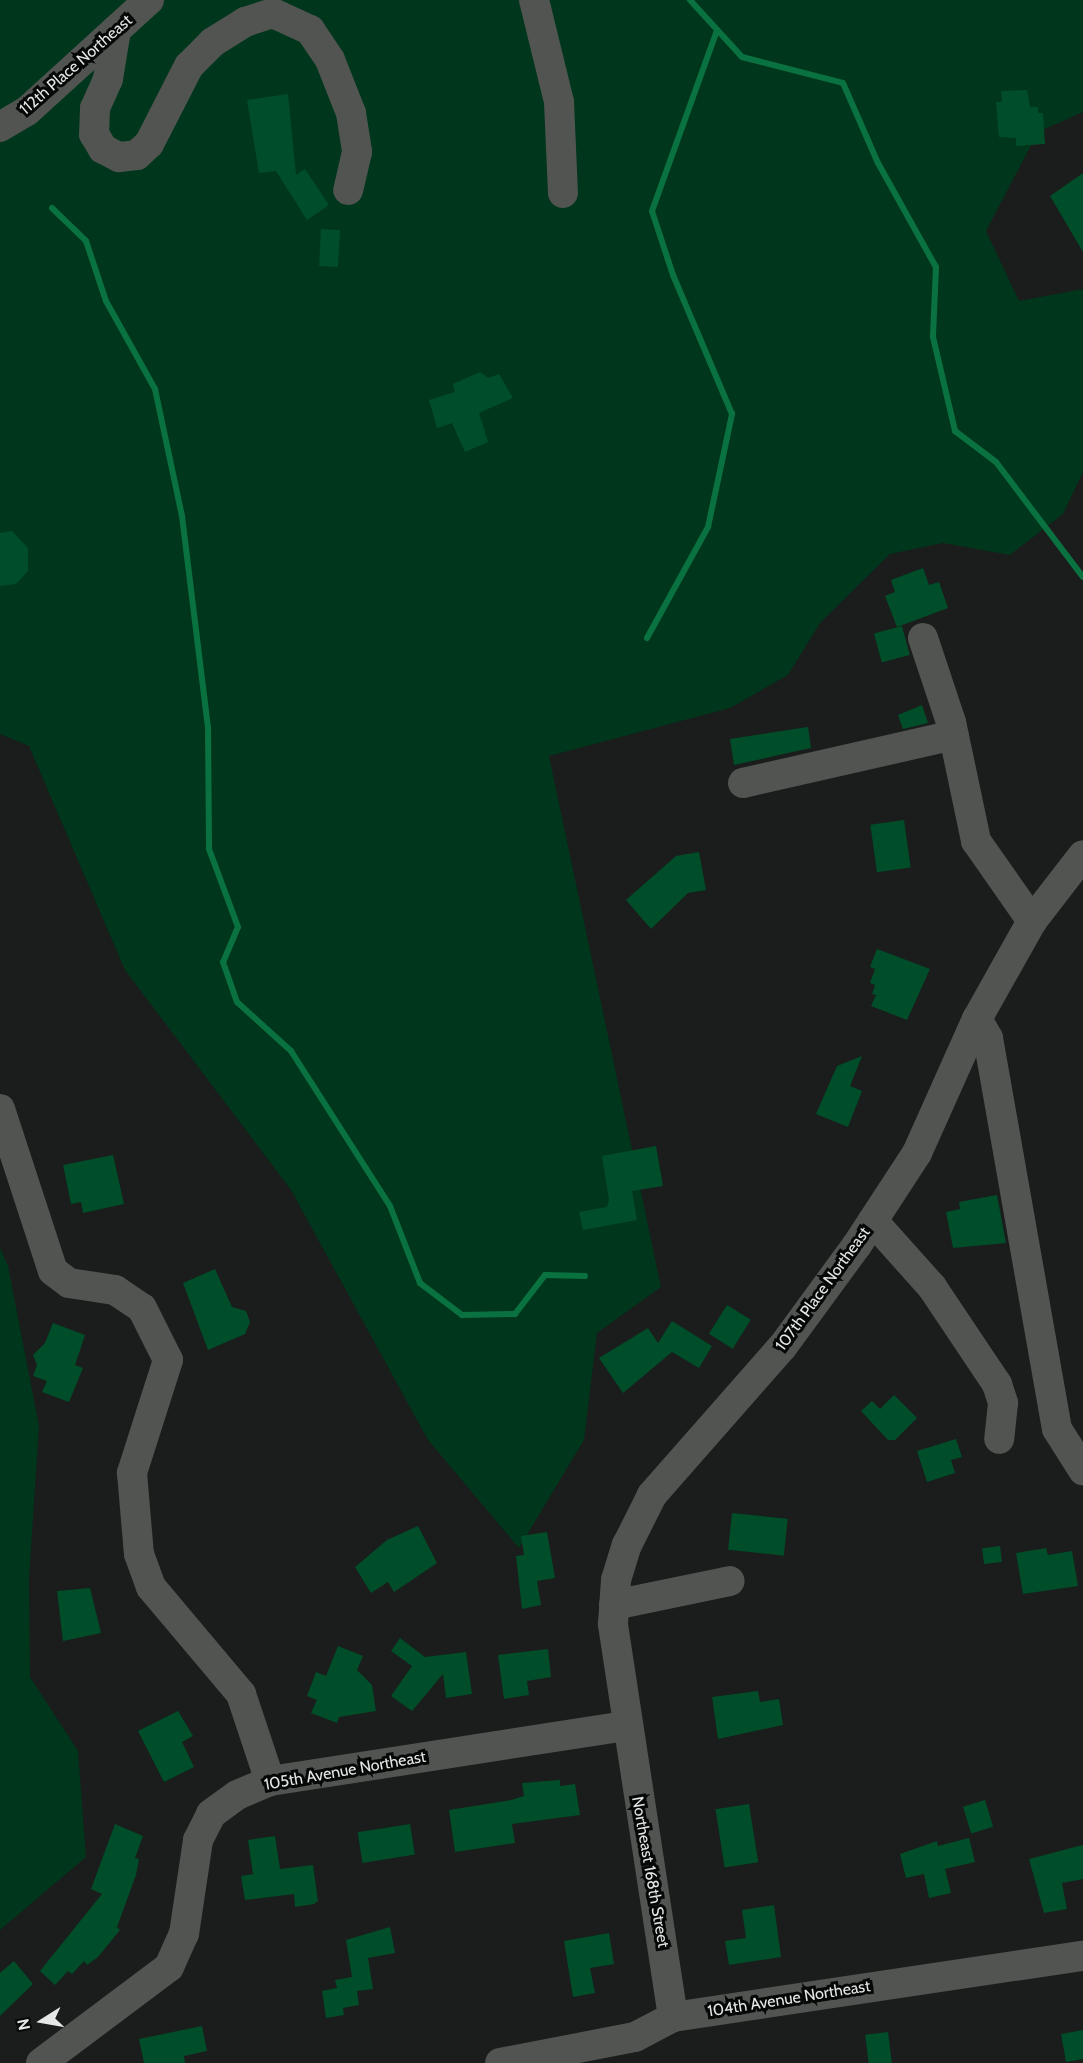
<!DOCTYPE html>
<html>
<head>
<meta charset="utf-8">
<style>
  body { margin:0 }
  #map { position:relative; width:1083px; height:2063px; overflow:hidden; background:#1a1d1b; font-family:Cabin,sans-serif }
  div>[style] { position:absolute }
  [style*='--x'] { left:calc(var(--x)*1px); top:calc(var(--y)*1px); width:calc(var(--w)*1px); rotate:calc(var(--a)*1deg) }
  .green>* { inset:0; background:#00361b }
  .stream>* { height:6px; margin:-3px; padding:0 3px; transform-origin:3px; border-radius:3px; background:#0a7140 }
  .building>* { inset:0; background:#004e29; transform-origin:0 0 }
  .minor>* { height:30px; margin:-15px; padding:0 15px; transform-origin:15px; border-radius:15px; background:#515451 }
  span { translate:-50% -50%; white-space:nowrap; text-align:center; line-height:1.15; -webkit-text-stroke:6px #060707; paint-order:stroke }
  .street-label { font-size:16px; color:#e5e7e6 }
  .north { position:absolute; left:12px; top:1991px; width:60px; height:60px; -webkit-text-stroke:4px #060707; paint-order:stroke; rotate:259deg; font-size:16px; font-weight:700; line-height:24px; text-align:center; color:#e5e7e6 }
  .north::after { content:''; display:block; margin:auto; width:21px; height:27px; background:#e5e7e6; clip-path:polygon(50% 0,100% 100%,50% 72%,0 100%) }
</style>
</head>
<body>
<div id="map">
  <div class="green">
    <div style="clip-path:polygon(0 0,1083px 0,1083px 112px,1038px 132px,986px 231px,1019px 301px,1083px 289px,1083px 472px,1063px 514px,1010px 555px,943px 543px,890px 554px,820px 623px,788px 675px,730px 708px,549px 756px,661px 1287px,597px 1333px,584px 1440px,519px 1548px,428px 1440px,291px 1190px,125px 970px,29px 746px,0 734px)"></div>
    <div style="clip-path:polygon(0 1248px,8px 1266px,39px 1426px,29px 1579px,30px 1677px,78px 1751px,86px 1857px,0 1930px)"></div>
  </div>
  <div class="stream">
    <div style="--x:690;--y:0;--w:77;--a:47.6"></div>
    <div style="--x:742;--y:57;--w:104;--a:14.4"></div>
    <div style="--x:843;--y:83;--w:87;--a:66.4"></div>
    <div style="--x:878;--y:163;--w:119;--a:60.9"></div>
    <div style="--x:936;--y:267;--w:70;--a:92.5"></div>
    <div style="--x:933;--y:337;--w:97;--a:76.8"></div>
    <div style="--x:955;--y:431;--w:51;--a:37.1"></div>
    <div style="--x:996;--y:462;--w:144;--a:52.9"></div>
    <div style="--x:52;--y:208;--w:47;--a:44.1"></div>
    <div style="--x:86;--y:241;--w:63;--a:71.6"></div>
    <div style="--x:106;--y:301;--w:101;--a:60.9"></div>
    <div style="--x:155;--y:389;--w:130;--a:78"></div>
    <div style="--x:182;--y:516;--w:214;--a:83"></div>
    <div style="--x:208;--y:728;--w:121;--a:89.5"></div>
    <div style="--x:209;--y:849;--w:83;--a:69.6"></div>
    <div style="--x:238;--y:927;--w:38;--a:113"></div>
    <div style="--x:223;--y:962;--w:42;--a:70.7"></div>
    <div style="--x:237;--y:1002;--w:73;--a:42.2"></div>
    <div style="--x:291;--y:1051;--w:184;--a:57.4"></div>
    <div style="--x:390;--y:1206;--w:83;--a:68.7"></div>
    <div style="--x:420;--y:1283;--w:53;--a:37.3"></div>
    <div style="--x:462;--y:1315;--w:53;--a:-1.1"></div>
    <div style="--x:515;--y:1314;--w:49;--a:-52.4"></div>
    <div style="--x:545;--y:1275;--w:40;--a:1.4"></div>
    <div style="--x:647;--y:638;--w:127;--a:-61.2"></div>
    <div style="--x:708;--y:527;--w:116;--a:-78"></div>
    <div style="--x:732;--y:414;--w:151;--a:-113"></div>
    <div style="--x:673;--y:275;--w:67;--a:-108.2"></div>
    <div style="--x:652;--y:211;--w:192;--a:-70.2"></div>
  </div>
  <div class="building">
    <div style="clip-path:polygon(1027px 90px,1030px 107px,1038px 107px,1038px 113px,1043px 113px,1045px 144px,1016px 146px,1016px 138px,999px 137px,996px 102px,1002px 102px,1001px 91px)"></div>
    <div style="clip-path:polygon(288px 94px,296px 175px,305px 169px,329px 205px,307px 220px,276px 171px,259px 173px,247px 100px)"></div>
    <div style="clip-path:polygon(1083px 173px,1083px 252px,1050px 196px)"></div>
    <div style="left:321px;top:229px;width:19px;height:37px;rotate:3deg"></div>
    <div style="clip-path:polygon(480px 372px,488px 378px,499px 374px,513px 398px,479px 413px,488px 442px,465px 452px,452px 423px,437px 428px,429px 400px,455px 392px,453px 384px)"></div>
    <div style="clip-path:polygon(12px 531px,28px 548px,28px 571px,16px 584px,0 586px,0 533px)"></div>
    <div style="clip-path:polygon(923px 568px,929px 585px,939px 582px,948px 608px,897px 627px,885px 596px,895px 592px,891px 580px)"></div>
    <div style="left:902px;top:626px;width:30px;height:29px;rotate:75deg"></div>
    <div style="clip-path:polygon(922px 705px,928px 723px,903px 729px,898px 715px)"></div>
    <div style="clip-path:polygon(808px 727px,811px 748px,734px 765px,730px 739px)"></div>
    <div style="left:904px;top:820px;width:48px;height:34px;rotate:82deg"></div>
    <div style="clip-path:polygon(699px 852px,706px 890px,688px 893px,651px 929px,626px 900px,676px 856px)"></div>
    <div style="clip-path:polygon(877px 949px,930px 969px,907px 1020px,871px 1006px,876px 995px,872px 994px,875px 985px,870px 983px,875px 969px,870px 967px)"></div>
    <div style="clip-path:polygon(862px 1056px,850px 1086px,862px 1091px,848px 1127px,816px 1114px,837px 1066px)"></div>
    <div style="clip-path:polygon(656px 1146px,663px 1186px,632px 1191px,637px 1220px,583px 1230px,579px 1212px,607px 1207px,609px 1200px,602px 1156px)"></div>
    <div style="clip-path:polygon(113px 1155px,124px 1204px,83px 1213px,81px 1202px,71px 1204px,63px 1165px)"></div>
    <div style="clip-path:polygon(997px 1195px,1006px 1243px,953px 1248px,946px 1212px,960px 1209px,959px 1202px)"></div>
    <div style="clip-path:polygon(215px 1269px,232px 1307px,246px 1311px,250px 1322px,245px 1334px,208px 1350px,183px 1283px)"></div>
    <div style="left:727px;top:1305px;width:28px;height:34px;rotate:32deg"></div>
    <div style="clip-path:polygon(672px 1321px,712px 1346px,699px 1368px,672px 1352px,623px 1393px,599px 1358px,648px 1328px,658px 1343px)"></div>
    <div style="clip-path:polygon(53px 1323px,85px 1335px,75px 1365px,83px 1368px,69px 1402px,42px 1392px,47px 1381px,33px 1376px,37px 1365px,33px 1355px,45px 1343px)"></div>
    <div style="clip-path:polygon(894px 1395px,917px 1418px,895px 1440px,888px 1440px,861px 1411px,872px 1401px,880px 1409px)"></div>
    <div style="clip-path:polygon(956px 1439px,962px 1457px,951px 1460px,955px 1473px,927px 1482px,917px 1451px)"></div>
    <div style="left:732px;top:1513px;width:56px;height:37px;rotate:6deg"></div>
    <div style="clip-path:polygon(418px 1526px,437px 1563px,394px 1592px,388px 1582px,371px 1593px,355px 1567px,387px 1540px)"></div>
    <div style="clip-path:polygon(547px 1532px,555px 1578px,537px 1581px,541px 1605px,522px 1609px,516px 1556px,524px 1555px,521px 1536px)"></div>
    <div style="left:1000px;top:1546px;width:16px;height:18px;rotate:83deg"></div>
    <div style="clip-path:polygon(1046px 1548px,1048px 1555px,1072px 1551px,1078px 1586px,1023px 1594px,1016px 1553px)"></div>
    <div style="clip-path:polygon(90px 1588px,101px 1633px,63px 1641px,57px 1591px)"></div>
    <div style="clip-path:polygon(400px 1638px,425px 1657px,466px 1652px,472px 1694px,446px 1698px,443px 1674px,412px 1711px,391px 1696px,412px 1666px,391px 1651px)"></div>
    <div style="clip-path:polygon(338px 1646px,363px 1656px,357px 1670px,372px 1685px,376px 1711px,339px 1717px,337px 1723px,311px 1713px,317px 1700px,307px 1696px,316px 1672px,326px 1676px)"></div>
    <div style="clip-path:polygon(548px 1649px,551px 1677px,527px 1681px,529px 1695px,504px 1699px,498px 1655px)"></div>
    <div style="clip-path:polygon(758px 1691px,760px 1702px,779px 1699px,783px 1725px,718px 1739px,712px 1697px)"></div>
    <div style="clip-path:polygon(178px 1711px,193px 1736px,182px 1742px,194px 1767px,164px 1782px,138px 1731px)"></div>
    <div style="clip-path:polygon(560px 1780px,560px 1786px,575px 1784px,580px 1815px,512px 1824px,515px 1843px,455px 1852px,449px 1810px,511px 1800px,524px 1796px,522px 1783px)"></div>
    <div style="left:985px;top:1800px;width:28px;height:23px;rotate:73deg"></div>
    <div style="left:749px;top:1804px;width:59px;height:34px;rotate:81deg"></div>
    <div style="clip-path:polygon(115px 1824px,143px 1836px,135px 1858px,139px 1859px,136px 1875px,117px 1927px,120px 1930px,98px 1957px,87px 1965px,84px 1961px,72px 1974px,68px 1971px,55px 1985px,40px 1971px,102px 1894px,91px 1889px)"></div>
    <div style="left:410px;top:1824px;width:31px;height:53px;rotate:81deg"></div>
    <div style="clip-path:polygon(275px 1836px,280px 1869px,313px 1865px,318px 1901px,314px 1904px,295px 1907px,294px 1894px,245px 1900px,241px 1876px,253px 1874px,248px 1840px)"></div>
    <div style="clip-path:polygon(969px 1838px,975px 1862px,945px 1869px,951px 1893px,929px 1898px,924px 1874px,906px 1878px,900px 1854px,937px 1841px,938px 1846px)"></div>
    <div style="clip-path:polygon(1083px 1845px,1083px 1879px,1062px 1883px,1067px 1909px,1044px 1913px,1029px 1859px)"></div>
    <div style="clip-path:polygon(774px 1905px,781px 1957px,729px 1965px,725px 1941px,746px 1938px,742px 1910px)"></div>
    <div style="clip-path:polygon(390px 1927px,395px 1953px,368px 1958px,373px 1989px,357px 1991px,359px 2005px,343px 2008px,344px 2015px,326px 2018px,322px 1991px,337px 1988px,335px 1980px,352px 1977px,346px 1940px)"></div>
    <div style="clip-path:polygon(609px 1933px,614px 1964px,590px 1968px,595px 1993px,573px 1997px,564px 1941px)"></div>
    <div style="clip-path:polygon(14px 1961px,33px 1984px,0 2016px,0 1973px)"></div>
    <div style="clip-path:polygon(202px 2026px,207px 2051px,184px 2056px,185px 2063px,144px 2063px,139px 2039px)"></div>
    <div style="clip-path:polygon(1083px 2030px,1083px 2059px,1066px 2062px,1061px 2034px)"></div>
    <div style="left:888px;top:2032px;width:31px;height:23px;rotate:83deg"></div>
  </div>
  <div class="minor">
    <div style="--x:534;--y:0;--w:105;--a:76.2"></div>
    <div style="--x:559;--y:102;--w:91;--a:87.5"></div>
    <div style="--x:116;--y:30;--w:50;--a:99.3"></div>
    <div style="--x:108;--y:79;--w:32;--a:114"></div>
    <div style="--x:95;--y:108;--w:26;--a:92"></div>
    <div style="--x:94;--y:134;--w:17;--a:59"></div>
    <div style="--x:103;--y:149;--w:18;--a:27"></div>
    <div style="--x:119;--y:157;--w:18;--a:-6"></div>
    <div style="--x:137;--y:155;--w:16;--a:-43"></div>
    <div style="--x:149;--y:144;--w:88;--a:-62.9"></div>
    <div style="--x:189;--y:66;--w:34;--a:-45"></div>
    <div style="--x:213;--y:42;--w:38;--a:-32"></div>
    <div style="--x:245;--y:22;--w:29;--a:-18"></div>
    <div style="--x:273;--y:13;--w:41;--a:24.7"></div>
    <div style="--x:310;--y:30;--w:36;--a:56"></div>
    <div style="--x:330;--y:60;--w:57;--a:68.4"></div>
    <div style="--x:351;--y:113;--w:39;--a:81"></div>
    <div style="--x:357;--y:152;--w:39;--a:103"></div>
    <div style="--x:0;--y:127;--w:31;--a:-31"></div>
    <div style="--x:27;--y:111;--w:165;--a:-42.3"></div>
    <div style="--x:923;--y:638;--w:89;--a:71.6"></div>
    <div style="--x:951;--y:722;--w:122;--a:78.1"></div>
    <div style="--x:976;--y:841;--w:98;--a:55"></div>
    <div style="--x:743;--y:783;--w:216;--a:-12.8"></div>
    <div style="--x:977;--y:1019;--w:22;--a:60"></div>
    <div style="--x:988;--y:1038;--w:397;--a:80"></div>
    <div style="--x:1057;--y:1429;--w:49;--a:57.6"></div>
    <div style="--x:0;--y:1109;--w:170;--a:71.9"></div>
    <div style="--x:53;--y:1271;--w:20;--a:37"></div>
    <div style="--x:69;--y:1283;--w:47;--a:8.7"></div>
    <div style="--x:115;--y:1290;--w:32;--a:34"></div>
    <div style="--x:142;--y:1308;--w:58;--a:63.4"></div>
    <div style="--x:168;--y:1360;--w:119;--a:107.7"></div>
    <div style="--x:132;--y:1473;--w:81;--a:85.1"></div>
    <div style="--x:139;--y:1554;--w:35;--a:70"></div>
    <div style="--x:151;--y:1587;--w:140;--a:49.9"></div>
    <div style="--x:241;--y:1694;--w:92;--a:71.6"></div>
    <div style="--x:873;--y:1221;--w:89;--a:48.2"></div>
    <div style="--x:932;--y:1287;--w:117;--a:56.2"></div>
    <div style="--x:997;--y:1384;--w:20;--a:72"></div>
    <div style="--x:1003;--y:1403;--w:36;--a:96"></div>
    <div style="--x:614;--y:1605;--w:118;--a:-11.7"></div>
    <div style="--x:673;--y:2017;--w:398;--a:-98.7"></div>
    <div style="--x:613;--y:1624;--w:44;--a:-86.1"></div>
    <div style="--x:616;--y:1580;--w:37;--a:-73"></div>
    <div style="--x:627;--y:1545;--w:56;--a:-63.4"></div>
    <div style="--x:652;--y:1495;--w:198;--a:-48.7"></div>
    <div style="--x:783;--y:1346;--w:125;--a:-53.8"></div>
    <div style="--x:857;--y:1245;--w:110;--a:-56.9"></div>
    <div style="--x:917;--y:1153;--w:147;--a:-65.9"></div>
    <div style="--x:977;--y:1019;--w:112;--a:-60.7"></div>
    <div style="--x:1032;--y:921;--w:83;--a:-52.3"></div>
    <div style="--x:41;--y:2063;--w:160;--a:-36.9"></div>
    <div style="--x:169;--y:1967;--w:36;--a:-66"></div>
    <div style="--x:184;--y:1934;--w:95;--a:-81.5"></div>
    <div style="--x:198;--y:1840;--w:29;--a:-63"></div>
    <div style="--x:211;--y:1814;--w:32;--a:-36"></div>
    <div style="--x:237;--y:1795;--w:36;--a:-23"></div>
    <div style="--x:270;--y:1781;--w:359;--a:-8.8"></div>
    <div style="--x:500;--y:2063;--w:137;--a:-10.9"></div>
    <div style="--x:635;--y:2037;--w:43;--a:-27.8"></div>
    <div style="--x:673;--y:2017;--w:415;--a:-8.5"></div>
  </div>
  <div class="street-label">
    <span style="left:76px;top:65px;rotate:-41deg">112th Place Northeast</span>
    <span style="left:823px;top:1289px;rotate:-54deg">107th Place Northeast</span>
    <span style="left:345px;top:1771px;rotate:-10deg">105th Avenue Northeast</span>
    <span style="left:650px;top:1872px;rotate:80deg">Northeast 168th Street</span>
    <span style="left:789px;top:1999px;rotate:-9deg">104th Avenue Northeast</span>
  </div>
  <div class="north">N</div>
</div>
</body>
</html>
